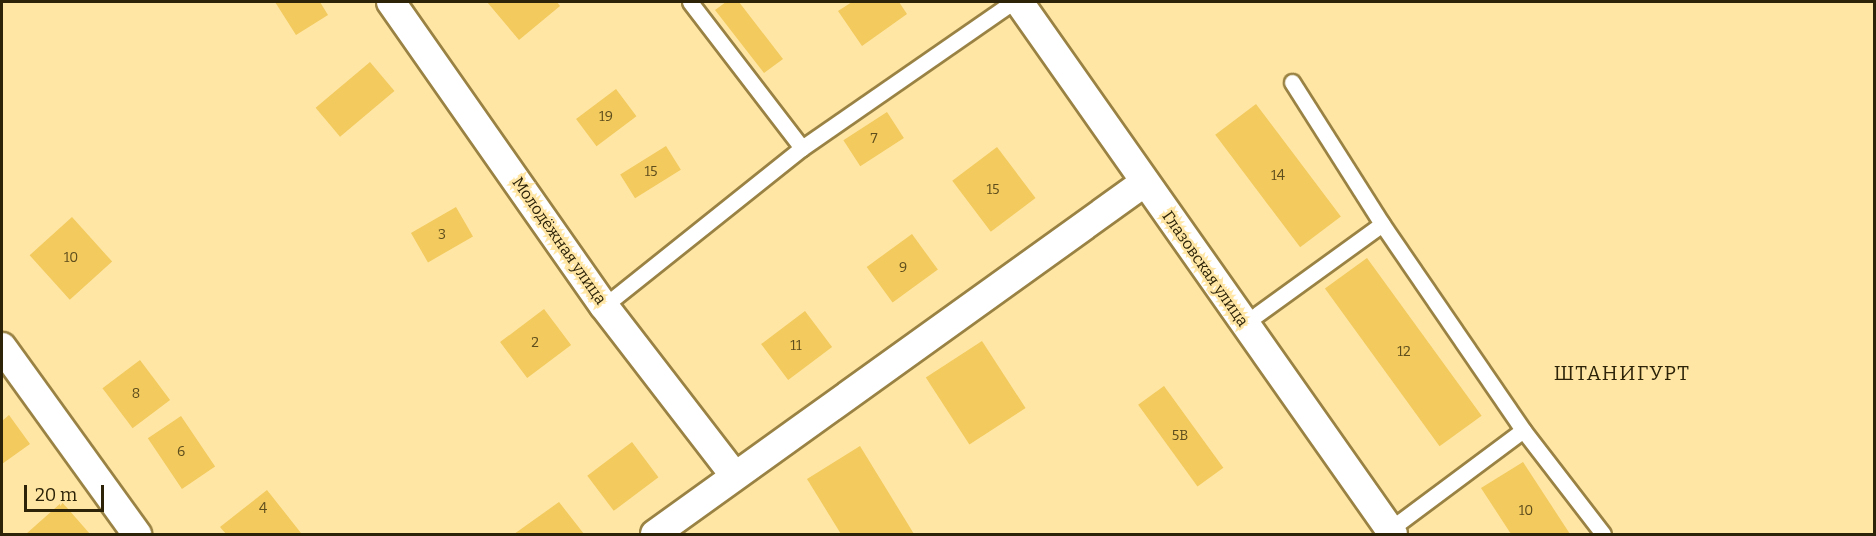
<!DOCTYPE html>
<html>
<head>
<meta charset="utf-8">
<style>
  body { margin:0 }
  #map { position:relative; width:1876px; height:536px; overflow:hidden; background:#ffe6a5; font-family:Bitter,serif }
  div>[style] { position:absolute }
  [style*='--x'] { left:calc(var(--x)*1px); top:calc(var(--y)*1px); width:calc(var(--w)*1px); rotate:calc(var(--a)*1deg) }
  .building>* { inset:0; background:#f2ca5d; transform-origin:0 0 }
  .roads { filter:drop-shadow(2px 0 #998243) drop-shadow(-2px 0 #998243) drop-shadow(0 2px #998243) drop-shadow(0 -2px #998243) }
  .lane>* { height:15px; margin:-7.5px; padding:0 7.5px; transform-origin:7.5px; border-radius:7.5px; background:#fff }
  .street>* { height:28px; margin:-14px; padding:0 14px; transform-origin:14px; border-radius:14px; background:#fff }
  span { translate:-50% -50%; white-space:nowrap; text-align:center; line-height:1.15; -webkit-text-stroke:5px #ffe6a5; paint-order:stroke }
  .number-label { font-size:14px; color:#5e4d1d }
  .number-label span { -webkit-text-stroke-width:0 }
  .street-label { font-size:16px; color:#2c2308 }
  .quarter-label { font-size:20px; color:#2c2308; letter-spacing:1.5px }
  .frame { position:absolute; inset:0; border:3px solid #2c2308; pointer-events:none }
  .scale { position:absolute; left:24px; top:485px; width:80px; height:27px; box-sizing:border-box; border:3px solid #2c2308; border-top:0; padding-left:8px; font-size:18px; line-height:21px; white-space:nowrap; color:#2c2308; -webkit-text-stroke:4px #ffe6a5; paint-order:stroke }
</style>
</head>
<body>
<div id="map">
  <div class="building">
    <div style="clip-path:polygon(275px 2px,320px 2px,328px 15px,296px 35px)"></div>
    <div style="clip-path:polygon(487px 2px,557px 2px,560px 6px,519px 40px)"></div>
    <div style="clip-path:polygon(726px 2px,739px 2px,783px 59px,764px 73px,715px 10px)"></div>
    <div style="clip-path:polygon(852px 2px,899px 2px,907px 14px,862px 46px,838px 11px)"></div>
    <div style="left:370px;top:62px;width:38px;height:71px;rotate:50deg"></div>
    <div style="left:616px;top:89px;width:34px;height:50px;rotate:53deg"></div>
    <div style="left:1256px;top:104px;width:141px;height:51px;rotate:53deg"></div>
    <div style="left:887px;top:112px;width:31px;height:52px;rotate:57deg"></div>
    <div style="left:666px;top:146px;width:28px;height:54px;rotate:58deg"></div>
    <div style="left:997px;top:147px;width:64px;height:56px;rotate:53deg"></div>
    <div style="left:456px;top:207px;width:34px;height:52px;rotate:60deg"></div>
    <div style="left:72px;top:217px;width:60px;height:57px;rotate:48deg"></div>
    <div style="left:912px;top:234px;width:44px;height:56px;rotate:54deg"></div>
    <div style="left:1367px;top:258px;width:195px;height:52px;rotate:54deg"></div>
    <div style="left:544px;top:309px;width:45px;height:55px;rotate:53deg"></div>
    <div style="left:805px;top:311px;width:45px;height:55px;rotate:53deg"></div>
    <div style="left:982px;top:341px;width:80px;height:67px;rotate:57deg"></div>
    <div style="left:140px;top:360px;width:50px;height:47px;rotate:53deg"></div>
    <div style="left:1164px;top:386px;width:101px;height:32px;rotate:54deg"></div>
    <div style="clip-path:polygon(9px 415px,30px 444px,2px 464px,2px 421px)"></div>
    <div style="left:181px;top:416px;width:61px;height:40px;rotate:56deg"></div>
    <div style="left:632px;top:442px;width:44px;height:56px;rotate:53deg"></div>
    <div style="clip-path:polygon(860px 446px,914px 534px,841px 534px,807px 479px)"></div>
    <div style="clip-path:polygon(1523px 462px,1570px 534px,1511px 534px,1481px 488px)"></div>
    <div style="clip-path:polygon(267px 490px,301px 533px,226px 534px,220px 527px)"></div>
    <div style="clip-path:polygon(62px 502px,90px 534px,26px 534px)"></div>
    <div style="clip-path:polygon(559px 502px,584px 534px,514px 534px)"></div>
  </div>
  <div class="roads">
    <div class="lane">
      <div style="--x:690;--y:2;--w:184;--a:52.5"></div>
      <div style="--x:1292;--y:82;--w:168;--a:57.6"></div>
      <div style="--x:1382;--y:224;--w:250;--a:55.6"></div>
      <div style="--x:1523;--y:430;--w:131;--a:52.4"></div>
      <div style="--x:604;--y:306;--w:253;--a:-38.6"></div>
      <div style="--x:802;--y:148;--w:257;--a:-34.7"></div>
      <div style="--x:1244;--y:324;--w:170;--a:-35.9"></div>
      <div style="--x:1389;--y:530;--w:167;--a:-36.7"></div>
    </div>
    <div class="street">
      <div style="--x:391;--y:2;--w:371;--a:55"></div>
      <div style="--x:604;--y:306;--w:213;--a:52.4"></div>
      <div style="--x:1019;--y:2;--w:650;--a:54.89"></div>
      <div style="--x:2;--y:347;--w:231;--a:54.2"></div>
      <div style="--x:655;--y:534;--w:603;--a:-35.69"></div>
    </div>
  </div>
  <div class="number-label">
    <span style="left:606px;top:117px">19</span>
    <span style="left:874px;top:139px">7</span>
    <span style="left:651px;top:172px">15</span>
    <span style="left:1278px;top:176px">14</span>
    <span style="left:993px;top:190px">15</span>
    <span style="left:442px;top:235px">3</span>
    <span style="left:71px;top:258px">10</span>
    <span style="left:903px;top:268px">9</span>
    <span style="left:535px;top:343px">2</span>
    <span style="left:796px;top:346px">11</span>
    <span style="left:1404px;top:352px">12</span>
    <span style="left:136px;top:394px">8</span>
    <span style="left:1180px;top:436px">5В</span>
    <span style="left:181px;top:452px">6</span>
    <span style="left:263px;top:509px">4</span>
    <span style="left:1526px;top:511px">10</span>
  </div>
  <div class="street-label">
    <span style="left:559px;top:241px;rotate:55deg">Молодёжная улица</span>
    <span style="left:1205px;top:269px;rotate:55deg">Глазовская улица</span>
  </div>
  <div class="quarter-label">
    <span style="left:1622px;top:373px">ШТАНИГУРТ</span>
  </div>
  <div class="frame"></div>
  <div class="scale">20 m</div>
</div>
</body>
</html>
